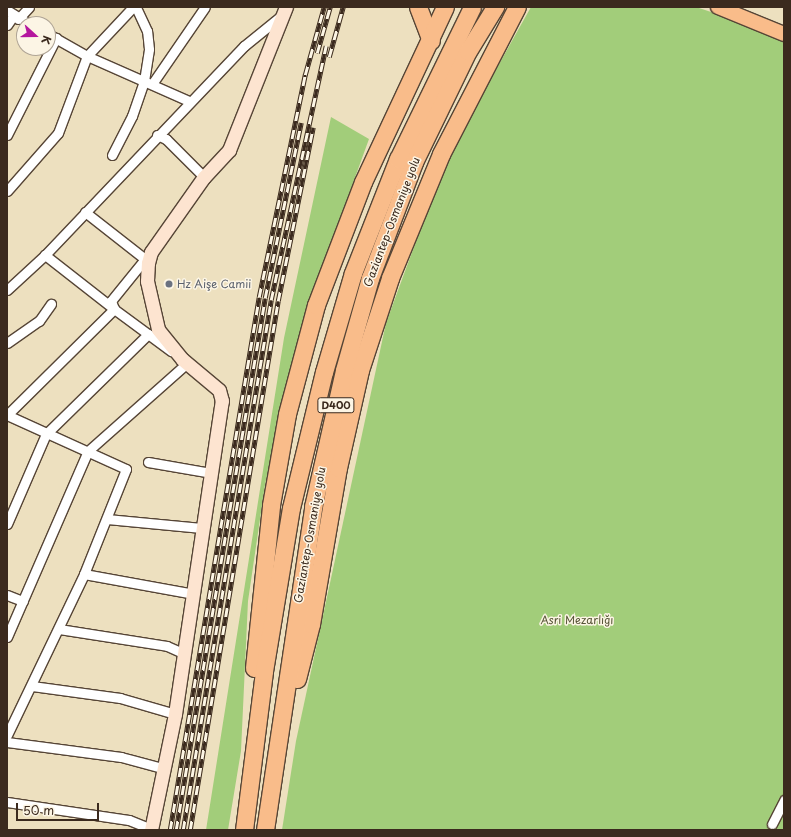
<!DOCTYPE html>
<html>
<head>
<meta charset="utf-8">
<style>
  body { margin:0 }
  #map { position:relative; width:791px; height:837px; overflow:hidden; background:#ede0bf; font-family:"Playpen Sans",sans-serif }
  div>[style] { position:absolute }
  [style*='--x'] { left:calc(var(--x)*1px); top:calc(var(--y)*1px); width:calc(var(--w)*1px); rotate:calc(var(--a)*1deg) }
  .green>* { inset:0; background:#a2cd7a }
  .roads { filter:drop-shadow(1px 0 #564536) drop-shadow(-1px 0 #564536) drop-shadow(0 1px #564536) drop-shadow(0 -1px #564536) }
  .street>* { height:9px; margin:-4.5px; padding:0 4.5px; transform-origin:4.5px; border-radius:4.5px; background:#fff }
  .secondary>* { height:13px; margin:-6.5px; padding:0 6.5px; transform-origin:6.5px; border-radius:6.5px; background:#fde4d0 }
  .primary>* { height:14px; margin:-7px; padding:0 7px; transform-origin:7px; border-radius:7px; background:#f9bc8a }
  .highway>* { height:17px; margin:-8.5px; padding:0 8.5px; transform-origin:8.5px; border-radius:8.5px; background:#f9bc8a }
  .rail>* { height:4.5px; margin-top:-2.25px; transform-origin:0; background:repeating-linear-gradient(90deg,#fcf5e5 0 9px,#3b2a1e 0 18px); box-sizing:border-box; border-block:1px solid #3b2a1e }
  .dots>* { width:11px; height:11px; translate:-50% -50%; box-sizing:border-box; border:2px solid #fcf5e5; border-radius:50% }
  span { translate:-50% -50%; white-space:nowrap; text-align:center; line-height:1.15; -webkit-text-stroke:3px #fcf5e5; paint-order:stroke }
  .shield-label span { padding:1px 3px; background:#fcf5e5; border:1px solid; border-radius:3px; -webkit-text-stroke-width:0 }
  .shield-label { font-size:10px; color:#3b2a1e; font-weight:700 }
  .street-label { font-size:11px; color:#3b2a1e }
  .worship-label { font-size:11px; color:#5b616d }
  .left { translate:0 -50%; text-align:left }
  .park-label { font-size:11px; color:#555335 }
  .frame { position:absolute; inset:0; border:8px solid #3b2a1e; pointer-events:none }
  .north { position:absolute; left:16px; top:16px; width:40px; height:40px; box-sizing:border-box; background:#fcf5e5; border:1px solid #afa495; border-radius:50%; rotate:111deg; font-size:11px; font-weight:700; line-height:16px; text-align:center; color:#3b2a1e }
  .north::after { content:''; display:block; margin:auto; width:14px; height:18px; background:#b5179e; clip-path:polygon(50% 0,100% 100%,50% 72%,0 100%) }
  .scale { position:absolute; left:16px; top:803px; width:83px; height:18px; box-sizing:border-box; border:2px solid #3b2a1e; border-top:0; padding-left:5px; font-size:12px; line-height:14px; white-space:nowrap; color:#3b2a1e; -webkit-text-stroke:3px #fcf5e5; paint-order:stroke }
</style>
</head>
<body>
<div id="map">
  <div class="green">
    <div style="clip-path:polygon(531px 7px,696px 7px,784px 36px,784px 830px,282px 830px,296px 741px,386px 323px,447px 157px)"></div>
    <div style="clip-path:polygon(331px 117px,369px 139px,308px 307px,285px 390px,265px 485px,248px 601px,241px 751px,228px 830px,206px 830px,284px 338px)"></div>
  </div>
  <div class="roads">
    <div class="street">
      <div style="--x:7;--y:10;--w:26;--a:32"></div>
      <div style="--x:18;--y:19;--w:16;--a:-47"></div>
      <div style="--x:7;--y:25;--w:11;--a:-56"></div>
      <div style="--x:48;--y:34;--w:45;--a:29.4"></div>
      <div style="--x:87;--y:56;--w:111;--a:23.8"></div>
      <div style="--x:152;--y:84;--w:93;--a:-55.5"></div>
      <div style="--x:7;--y:135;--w:109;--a:-63.2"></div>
      <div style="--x:157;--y:135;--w:10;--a:24"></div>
      <div style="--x:166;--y:139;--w:54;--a:45"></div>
      <div style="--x:112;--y:155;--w:44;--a:-62.9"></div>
      <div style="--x:132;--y:116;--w:37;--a:-71"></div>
      <div style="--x:144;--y:81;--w:32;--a:-81"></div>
      <div style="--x:149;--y:49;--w:18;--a:-96"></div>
      <div style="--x:147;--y:31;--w:26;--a:-115"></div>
      <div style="--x:7;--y:191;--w:77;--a:-48.7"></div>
      <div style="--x:58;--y:133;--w:82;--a:-69.4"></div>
      <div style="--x:87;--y:56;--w:67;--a:-46.8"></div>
      <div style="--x:85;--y:212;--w:76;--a:38.1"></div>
      <div style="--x:149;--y:254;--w:60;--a:129"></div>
      <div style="--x:111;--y:301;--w:9;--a:69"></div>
      <div style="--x:114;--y:309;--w:71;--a:36.4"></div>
      <div style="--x:7;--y:290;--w:52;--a:-42.6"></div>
      <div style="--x:45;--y:255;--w:289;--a:-46.4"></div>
      <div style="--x:244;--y:46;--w:48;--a:-39"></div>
      <div style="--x:7;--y:343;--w:39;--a:-35"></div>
      <div style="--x:39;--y:321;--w:21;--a:-55"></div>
      <div style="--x:148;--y:462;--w:65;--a:9.8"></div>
      <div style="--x:107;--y:519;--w:95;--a:5.4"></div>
      <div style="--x:7;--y:524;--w:98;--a:-66.6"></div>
      <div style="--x:46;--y:434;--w:143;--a:-44.4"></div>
      <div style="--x:84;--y:574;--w:112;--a:10.3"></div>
      <div style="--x:7;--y:595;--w:17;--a:21"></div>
      <div style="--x:59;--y:629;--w:109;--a:8.9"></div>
      <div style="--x:167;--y:646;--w:20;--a:24"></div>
      <div style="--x:7;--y:637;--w:203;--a:-66.5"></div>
      <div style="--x:88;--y:451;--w:132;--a:-41.6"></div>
      <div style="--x:32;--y:686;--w:89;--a:7.8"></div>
      <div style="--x:120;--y:698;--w:57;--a:16.2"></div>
      <div style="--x:7;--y:735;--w:178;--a:-64.4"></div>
      <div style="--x:84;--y:574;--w:113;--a:-68.2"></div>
      <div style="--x:126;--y:469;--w:131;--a:-155.6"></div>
      <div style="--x:7;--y:415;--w:151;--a:-44.7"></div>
      <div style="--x:114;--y:309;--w:88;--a:-142"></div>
      <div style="--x:7;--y:742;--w:115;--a:7.5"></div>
      <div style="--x:121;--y:757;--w:42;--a:15"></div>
      <div style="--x:7;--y:802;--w:123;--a:8.4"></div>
      <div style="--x:129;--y:820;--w:24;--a:22"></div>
      <div style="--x:772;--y:824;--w:27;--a:-63"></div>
    </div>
    <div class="secondary">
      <div style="--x:151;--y:830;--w:118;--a:-78.3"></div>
      <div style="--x:175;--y:714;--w:317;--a:-81.5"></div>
      <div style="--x:222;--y:401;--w:11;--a:-105"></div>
      <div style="--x:219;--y:390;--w:48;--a:-140"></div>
      <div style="--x:182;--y:359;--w:38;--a:-129"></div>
      <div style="--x:158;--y:329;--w:49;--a:-102.9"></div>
      <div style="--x:147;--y:281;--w:18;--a:-87"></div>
      <div style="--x:148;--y:263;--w:11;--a:-75"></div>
      <div style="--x:151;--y:252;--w:92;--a:-54.8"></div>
      <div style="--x:204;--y:177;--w:37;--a:-47"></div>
      <div style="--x:229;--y:150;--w:154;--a:-68.3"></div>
    </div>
    <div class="primary">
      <div style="--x:718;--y:7;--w:71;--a:22.2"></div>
    </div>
    <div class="highway">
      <div style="--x:418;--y:7;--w:36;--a:69"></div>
      <div style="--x:254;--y:668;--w:164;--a:-84"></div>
      <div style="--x:271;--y:505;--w:92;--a:-80"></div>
      <div style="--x:287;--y:414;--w:113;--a:-75.1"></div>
      <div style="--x:316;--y:305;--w:132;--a:-69.1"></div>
      <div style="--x:363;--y:182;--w:193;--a:-64.9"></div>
      <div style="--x:297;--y:679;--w:57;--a:-75.7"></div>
      <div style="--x:311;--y:624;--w:158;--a:-80.2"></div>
      <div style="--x:338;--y:468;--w:100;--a:-77.3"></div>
      <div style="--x:360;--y:370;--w:97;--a:-71.9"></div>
      <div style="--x:390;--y:278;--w:134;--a:-67.6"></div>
      <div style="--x:441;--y:154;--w:165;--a:-62.7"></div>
      <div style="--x:244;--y:830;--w:160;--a:-82.8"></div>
      <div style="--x:264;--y:671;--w:165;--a:-80.6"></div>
      <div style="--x:291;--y:508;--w:140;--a:-76.4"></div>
      <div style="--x:324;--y:372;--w:103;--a:-73.7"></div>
      <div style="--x:353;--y:273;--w:123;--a:-68.5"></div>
      <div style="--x:398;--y:159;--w:169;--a:-64"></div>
      <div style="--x:265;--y:830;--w:327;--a:-81.5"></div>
      <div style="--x:313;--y:507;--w:140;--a:-77.2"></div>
      <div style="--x:344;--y:370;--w:96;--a:-74.2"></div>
      <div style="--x:370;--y:278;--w:124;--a:-69.2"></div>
      <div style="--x:414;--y:162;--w:123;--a:-64.1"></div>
      <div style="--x:468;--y:51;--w:52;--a:-58.5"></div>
    </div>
  </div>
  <div class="rail">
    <div style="--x:317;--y:53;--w:48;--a:-74.2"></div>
    <div style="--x:329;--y:57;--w:52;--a:-74.4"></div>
    <div style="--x:170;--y:830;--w:540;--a:-80.52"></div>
    <div style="--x:259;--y:297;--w:227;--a:-78.3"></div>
    <div style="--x:305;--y:75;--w:71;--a:-74.4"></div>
    <div style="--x:176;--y:830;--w:539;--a:-80.5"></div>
    <div style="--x:265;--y:298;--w:179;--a:-78.4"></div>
    <div style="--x:183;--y:830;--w:537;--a:-80.57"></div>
    <div style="--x:271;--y:300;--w:260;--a:-77.8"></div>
    <div style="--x:190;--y:830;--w:536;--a:-80.56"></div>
    <div style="--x:278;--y:301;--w:177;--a:-78.6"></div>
  </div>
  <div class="dots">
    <div style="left:169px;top:284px;background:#6b7280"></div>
  </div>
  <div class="shield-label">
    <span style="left:336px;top:405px">D400</span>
  </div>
  <div class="street-label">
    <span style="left:392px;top:222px;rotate:-69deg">Gaziantep-Osmaniye yolu</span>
    <span style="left:310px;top:535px;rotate:-80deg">Gaziantep-Osmaniye yolu</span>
  </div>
  <div class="worship-label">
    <span class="left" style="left:177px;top:284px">Hz Aişe Camii</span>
  </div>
  <div class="park-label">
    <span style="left:577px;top:620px">Asri Mezarlığı</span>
  </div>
  <div class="frame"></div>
  <div class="north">K</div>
  <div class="scale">50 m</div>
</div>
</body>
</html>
